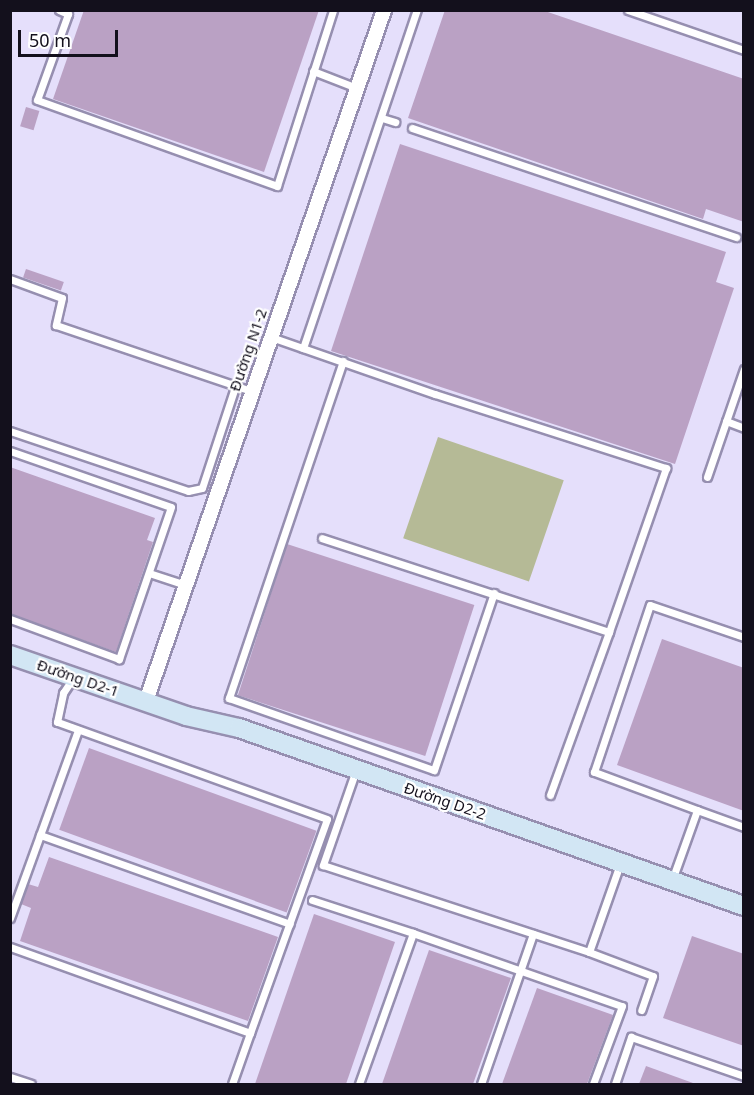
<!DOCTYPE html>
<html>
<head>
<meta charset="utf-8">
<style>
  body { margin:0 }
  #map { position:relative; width:754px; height:1095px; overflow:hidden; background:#e5dffb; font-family:"Noto Sans",sans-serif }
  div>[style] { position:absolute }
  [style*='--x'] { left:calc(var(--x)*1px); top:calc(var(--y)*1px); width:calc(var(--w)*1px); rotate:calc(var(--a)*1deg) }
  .green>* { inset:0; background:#b5ba96; transform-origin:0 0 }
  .building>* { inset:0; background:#baa1c4; transform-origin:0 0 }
  .roads { filter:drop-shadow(2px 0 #968fb0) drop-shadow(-2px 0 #968fb0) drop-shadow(0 2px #968fb0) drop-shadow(0 -2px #968fb0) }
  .service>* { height:7px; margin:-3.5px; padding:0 3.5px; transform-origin:3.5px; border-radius:3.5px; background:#fff }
  .minor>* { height:14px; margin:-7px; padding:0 7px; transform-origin:7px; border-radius:7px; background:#fff }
  .secondary>* { height:18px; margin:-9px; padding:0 9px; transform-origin:9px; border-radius:9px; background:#d2e6f4 }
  span { translate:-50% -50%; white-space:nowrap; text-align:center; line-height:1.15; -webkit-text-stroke:4.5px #fff; paint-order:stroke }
  .street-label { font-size:15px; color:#13101c }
  .frame { position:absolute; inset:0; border:12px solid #13101c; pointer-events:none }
  .scale { position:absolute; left:18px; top:30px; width:100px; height:27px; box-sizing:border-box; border:3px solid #13101c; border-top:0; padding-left:8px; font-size:18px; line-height:21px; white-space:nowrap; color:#13101c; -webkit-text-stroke:4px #fff; paint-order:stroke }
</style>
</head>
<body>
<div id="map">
  <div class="green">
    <div style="left:438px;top:437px;width:133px;height:107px;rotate:19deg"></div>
  </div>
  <div class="building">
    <div style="clip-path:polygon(84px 10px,319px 10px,264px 172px,53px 99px)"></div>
    <div style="clip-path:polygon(445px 10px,542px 10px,744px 79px,744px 222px,706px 209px,703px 219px,408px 118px)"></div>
    <div style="left:26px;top:107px;width:14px;height:20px;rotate:17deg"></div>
    <div style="clip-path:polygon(400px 144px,726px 252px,716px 282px,734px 288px,675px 464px,331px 351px)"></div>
    <div style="left:26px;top:269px;width:40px;height:9px;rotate:19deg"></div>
    <div style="clip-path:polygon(10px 467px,155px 518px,147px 540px,153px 542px,116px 652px,10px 614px)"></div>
    <div style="left:287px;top:544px;width:197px;height:159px;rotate:18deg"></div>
    <div style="clip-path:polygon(662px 639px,744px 668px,744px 811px,617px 765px)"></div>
    <div style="left:89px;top:748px;width:242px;height:87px;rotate:20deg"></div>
    <div style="clip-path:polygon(49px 857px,278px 937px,248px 1021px,20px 941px,31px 908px,21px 904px,28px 884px,38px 887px)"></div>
    <div style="clip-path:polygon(314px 914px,395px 942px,346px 1084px,255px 1084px)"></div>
    <div style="clip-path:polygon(692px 936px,744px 954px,744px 1046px,663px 1018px)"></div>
    <div style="clip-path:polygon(429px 950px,511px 978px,473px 1084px,382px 1084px)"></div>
    <div style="clip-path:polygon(537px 988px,613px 1015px,587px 1084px,502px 1084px)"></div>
    <div style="clip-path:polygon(646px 1066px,693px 1083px,693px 1084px,639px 1084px)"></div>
  </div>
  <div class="roads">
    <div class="service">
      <div style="--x:59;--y:10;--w:10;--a:24"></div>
      <div style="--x:68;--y:14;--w:91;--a:109.8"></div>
      <div style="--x:37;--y:100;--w:255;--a:19.7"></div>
      <div style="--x:277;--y:186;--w:185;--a:-72.3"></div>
      <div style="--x:628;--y:10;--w:123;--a:19"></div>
      <div style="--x:313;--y:71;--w:47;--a:21.1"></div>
      <div style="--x:382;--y:118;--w:14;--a:17"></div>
      <div style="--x:412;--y:128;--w:342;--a:18.6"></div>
      <div style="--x:10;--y:279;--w:55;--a:20.1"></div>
      <div style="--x:62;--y:298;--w:28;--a:103"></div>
      <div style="--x:56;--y:325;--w:206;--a:18.7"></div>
      <div style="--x:271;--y:337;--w:174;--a:19.2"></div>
      <div style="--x:435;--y:394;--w:243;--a:17.8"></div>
      <div style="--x:666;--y:468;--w:174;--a:109.2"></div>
      <div style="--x:609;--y:632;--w:302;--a:-161.9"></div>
      <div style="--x:303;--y:348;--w:357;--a:-71.4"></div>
      <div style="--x:343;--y:361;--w:356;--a:108.7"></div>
      <div style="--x:229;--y:698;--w:217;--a:19.4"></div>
      <div style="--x:434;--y:770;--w:187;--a:-71.3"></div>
      <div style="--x:726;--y:421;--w:19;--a:21"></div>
      <div style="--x:10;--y:431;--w:188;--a:18.6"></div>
      <div style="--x:188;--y:491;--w:14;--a:-12"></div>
      <div style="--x:202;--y:488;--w:106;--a:-71.9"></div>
      <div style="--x:10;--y:451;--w:170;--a:19.2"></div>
      <div style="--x:171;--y:507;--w:161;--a:108.9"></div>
      <div style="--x:119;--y:659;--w:116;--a:-159.8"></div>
      <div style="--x:707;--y:477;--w:114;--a:-71.1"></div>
      <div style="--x:149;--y:573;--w:39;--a:18"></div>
      <div style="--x:356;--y:770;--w:101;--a:109.2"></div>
      <div style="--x:323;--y:865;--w:280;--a:18.1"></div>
      <div style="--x:589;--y:952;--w:93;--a:-70.6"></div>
      <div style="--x:550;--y:795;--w:173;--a:-70.1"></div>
      <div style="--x:697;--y:810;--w:110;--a:-159.7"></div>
      <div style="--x:594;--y:772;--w:176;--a:-71.5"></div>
      <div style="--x:650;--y:605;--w:99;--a:18.8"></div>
      <div style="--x:40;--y:835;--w:265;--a:19.6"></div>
      <div style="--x:672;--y:880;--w:74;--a:-70.3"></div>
      <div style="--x:697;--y:810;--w:50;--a:19.9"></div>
      <div style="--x:312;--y:900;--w:106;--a:18.1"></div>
      <div style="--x:413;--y:933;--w:160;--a:109.7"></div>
      <div style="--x:10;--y:918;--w:200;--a:-70.1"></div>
      <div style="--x:413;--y:933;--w:221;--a:19.3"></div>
      <div style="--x:622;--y:1006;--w:83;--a:110.4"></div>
      <div style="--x:10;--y:947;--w:255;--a:19.7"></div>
      <div style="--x:250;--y:1033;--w:227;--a:-70.2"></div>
      <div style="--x:327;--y:819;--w:287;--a:-160.2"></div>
      <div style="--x:57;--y:722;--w:30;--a:-78"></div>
      <div style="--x:63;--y:693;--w:18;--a:-56"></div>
      <div style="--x:589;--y:952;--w:68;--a:20.6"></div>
      <div style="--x:653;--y:976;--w:36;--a:109"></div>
      <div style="--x:10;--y:1077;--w:22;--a:18"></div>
      <div style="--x:232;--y:1084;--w:54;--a:-70.6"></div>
      <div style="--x:481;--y:1084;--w:159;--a:-70.9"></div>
      <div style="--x:615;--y:1084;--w:50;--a:-71.2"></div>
      <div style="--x:631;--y:1037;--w:120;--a:19"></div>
    </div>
    <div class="minor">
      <div style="--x:146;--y:701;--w:731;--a:-70.99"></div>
    </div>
    <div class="secondary">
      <div style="--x:10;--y:655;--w:186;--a:19.1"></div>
      <div style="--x:186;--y:716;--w:54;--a:12.8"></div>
      <div style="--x:239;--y:728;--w:535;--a:19.42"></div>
    </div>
  </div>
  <div class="street-label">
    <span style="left:248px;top:350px;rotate:-71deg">Đường N1-2</span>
    <span style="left:78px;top:678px;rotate:19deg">Đường D2-1</span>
    <span style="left:445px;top:801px;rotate:19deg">Đường D2-2</span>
  </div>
  <div class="frame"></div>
  <div class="scale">50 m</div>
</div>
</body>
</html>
